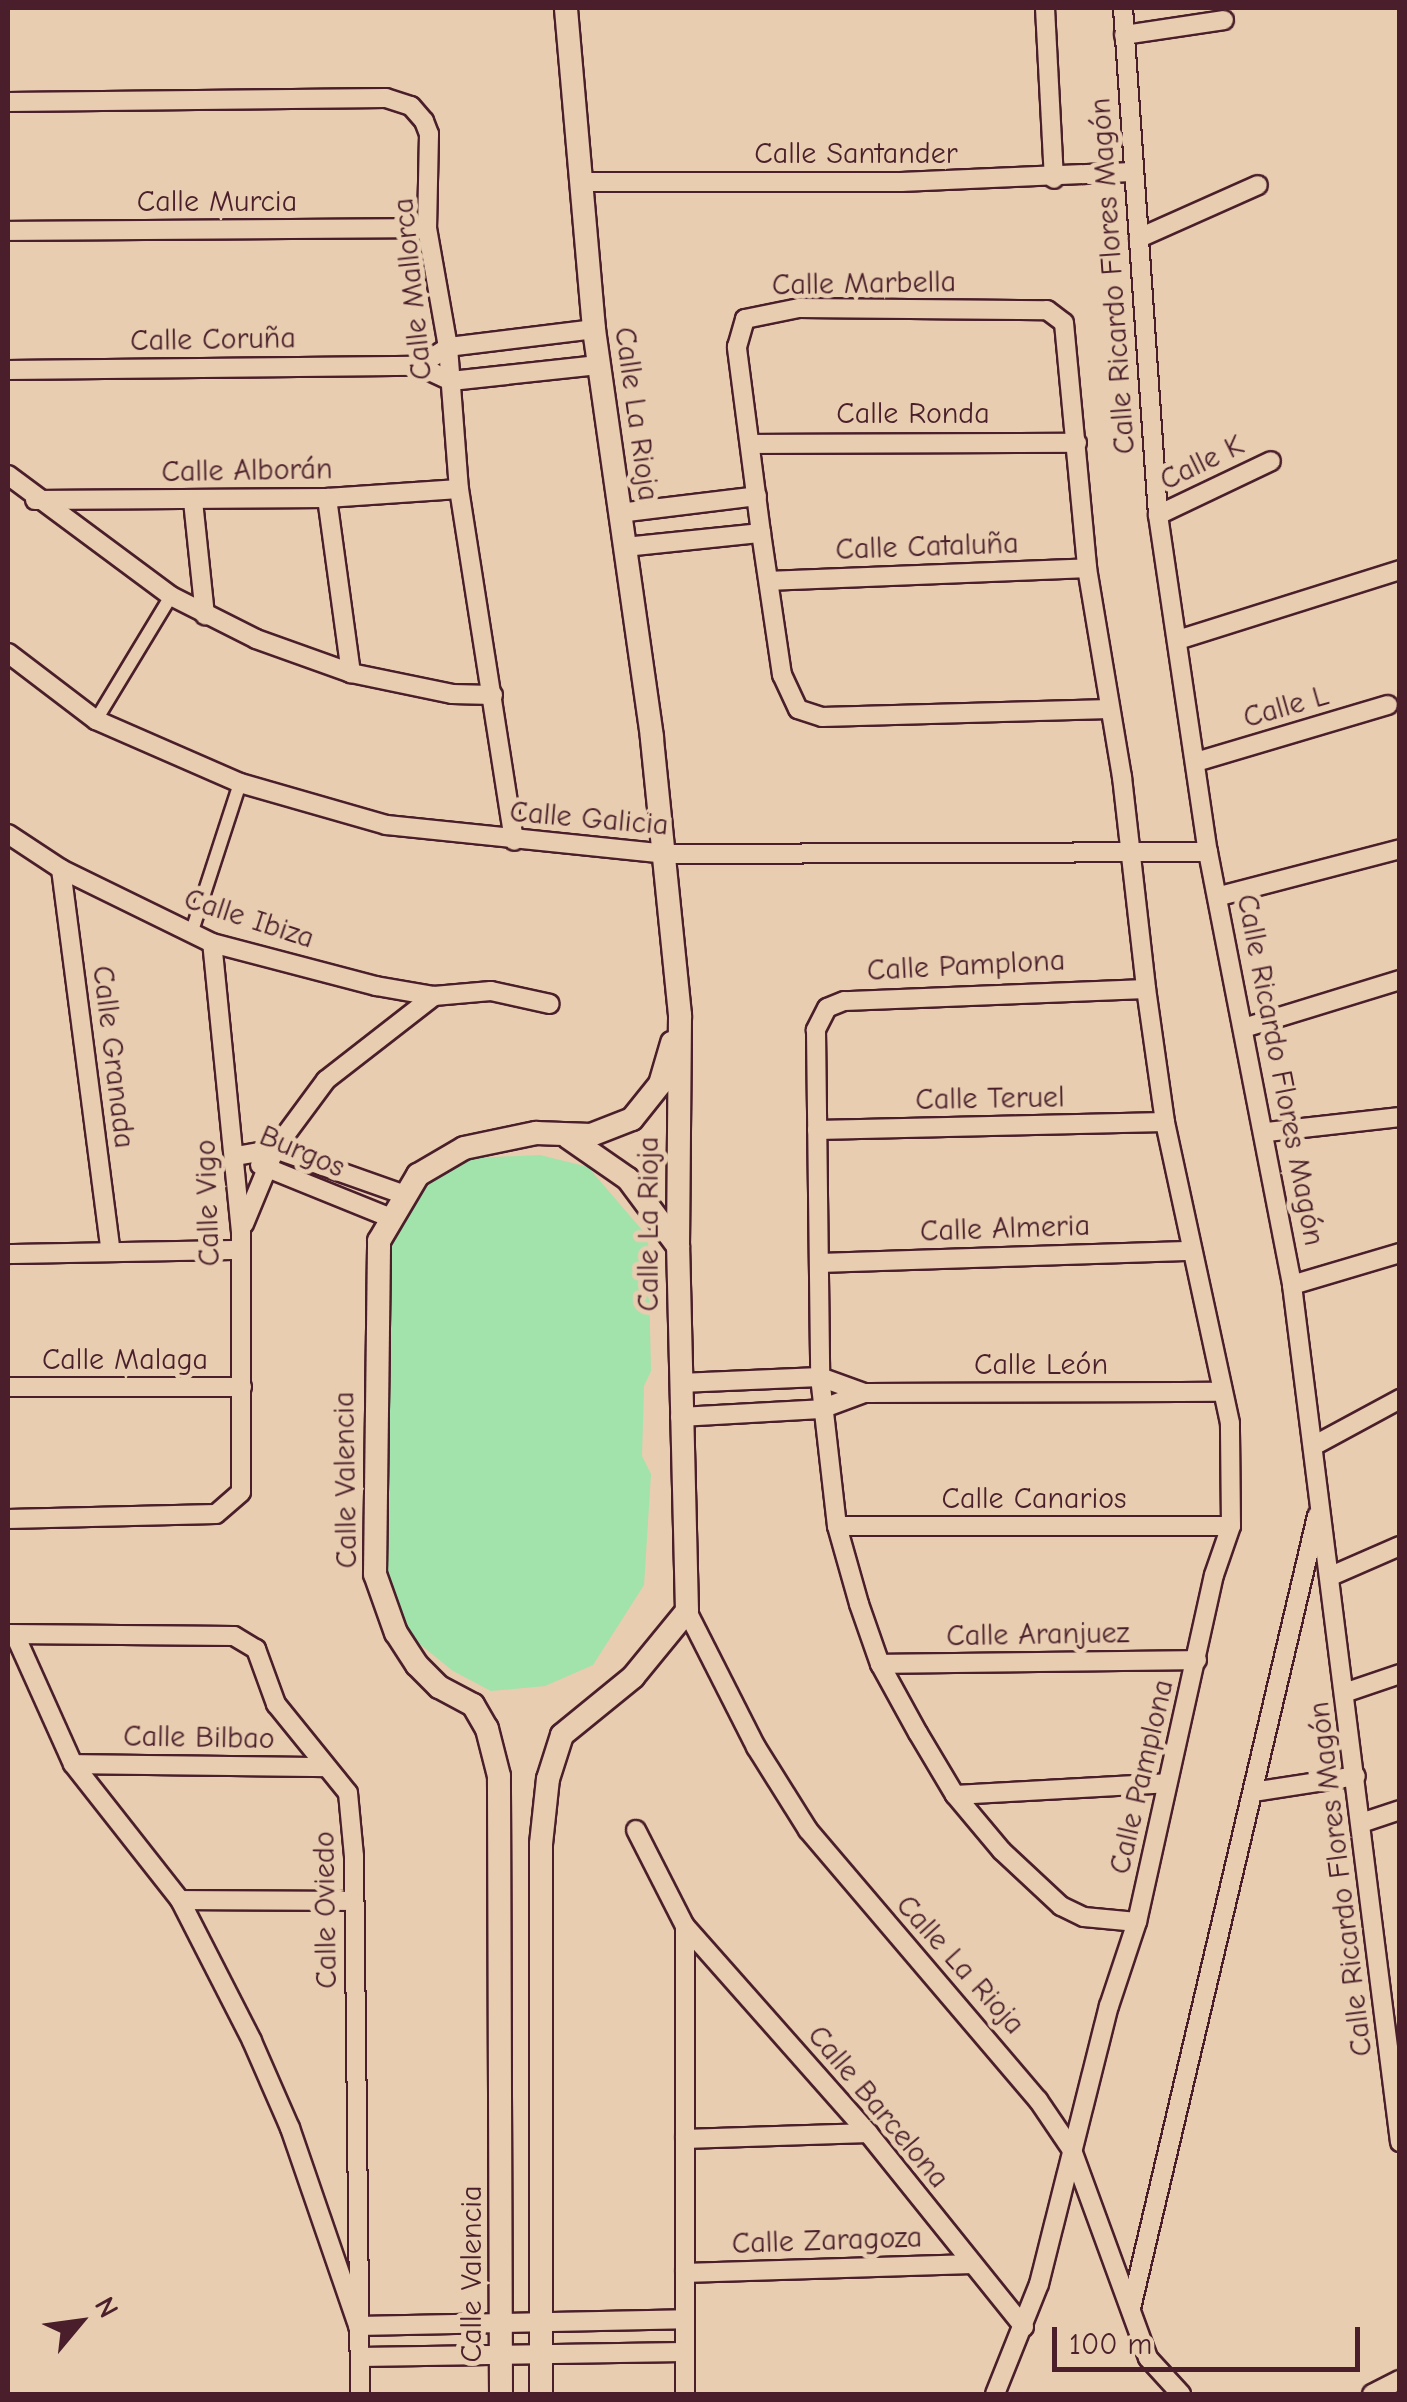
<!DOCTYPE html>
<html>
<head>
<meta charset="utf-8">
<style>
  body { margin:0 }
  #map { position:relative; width:1407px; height:2402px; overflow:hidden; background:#e8cdb0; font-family:"Comic Neue",sans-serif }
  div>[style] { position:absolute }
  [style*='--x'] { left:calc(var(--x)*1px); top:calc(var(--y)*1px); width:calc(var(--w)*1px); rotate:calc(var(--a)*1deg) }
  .green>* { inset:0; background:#a2e2ab }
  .roads { filter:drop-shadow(2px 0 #4a1f2b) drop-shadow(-2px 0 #4a1f2b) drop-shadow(0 2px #4a1f2b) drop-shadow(0 -2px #4a1f2b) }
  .pedestrian>* { height:12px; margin:-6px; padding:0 6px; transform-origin:6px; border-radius:6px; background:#e8cdb0 }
  .minor>* { height:18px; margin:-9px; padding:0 9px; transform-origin:9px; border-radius:9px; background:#e8cdb0 }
  .tertiary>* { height:22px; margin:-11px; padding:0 11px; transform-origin:11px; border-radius:11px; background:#e8cdb0 }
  span { translate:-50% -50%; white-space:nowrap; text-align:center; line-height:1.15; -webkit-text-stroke:10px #e8cdb0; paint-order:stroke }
  .street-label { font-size:30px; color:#4a1f2b }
  .frame { position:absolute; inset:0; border:10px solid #4a1f2b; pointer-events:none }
  .north { position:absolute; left:30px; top:2272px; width:100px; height:100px; -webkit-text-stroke:8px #e8cdb0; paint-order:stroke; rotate:61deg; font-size:28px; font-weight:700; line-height:40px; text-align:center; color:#4a1f2b }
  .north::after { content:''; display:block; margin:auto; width:35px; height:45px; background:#4a1f2b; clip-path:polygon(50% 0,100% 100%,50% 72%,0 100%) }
  .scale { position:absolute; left:1052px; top:2327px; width:308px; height:45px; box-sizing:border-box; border:5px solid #4a1f2b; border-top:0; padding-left:12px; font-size:30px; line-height:35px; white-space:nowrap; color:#4a1f2b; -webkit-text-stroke:8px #e8cdb0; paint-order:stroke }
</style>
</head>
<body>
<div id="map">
  <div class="green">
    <div style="clip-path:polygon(540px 1155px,588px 1167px,648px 1237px,651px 1371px,644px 1386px,642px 1456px,651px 1474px,644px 1585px,593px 1665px,545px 1686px,491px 1691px,453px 1671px,411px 1637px,388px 1588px,386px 1238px,417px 1182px,472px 1158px)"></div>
  </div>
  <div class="roads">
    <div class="pedestrian">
      <div style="--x:96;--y:720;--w:145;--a:-58.8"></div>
      <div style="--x:191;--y:934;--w:159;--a:-72"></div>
    </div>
    <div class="minor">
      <div style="--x:1045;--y:8;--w:171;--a:87"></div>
      <div style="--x:1123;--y:8;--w:508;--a:86.05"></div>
      <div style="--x:1158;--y:515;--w:341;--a:81.6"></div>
      <div style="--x:1208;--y:852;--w:441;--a:79"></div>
      <div style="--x:1292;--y:1285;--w:864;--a:82.82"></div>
      <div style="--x:1124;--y:35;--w:101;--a:-8.5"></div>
      <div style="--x:8;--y:102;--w:378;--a:-0.6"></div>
      <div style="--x:386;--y:98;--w:26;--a:18"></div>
      <div style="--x:411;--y:106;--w:20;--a:49"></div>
      <div style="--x:424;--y:121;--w:14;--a:69"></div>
      <div style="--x:429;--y:134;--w:94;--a:91.2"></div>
      <div style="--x:427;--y:228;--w:121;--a:80"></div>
      <div style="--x:448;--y:347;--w:142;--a:85.6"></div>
      <div style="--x:459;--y:489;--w:356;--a:81.1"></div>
      <div style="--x:580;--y:182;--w:321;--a:0"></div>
      <div style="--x:901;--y:182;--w:231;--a:-2.5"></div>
      <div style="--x:8;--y:231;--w:419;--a:-0.4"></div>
      <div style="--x:1139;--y:238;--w:130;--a:-24"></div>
      <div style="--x:419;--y:366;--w:35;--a:-33"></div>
      <div style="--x:448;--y:347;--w:147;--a:-7"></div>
      <div style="--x:8;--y:370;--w:411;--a:-0.6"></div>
      <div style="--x:419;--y:366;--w:35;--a:25"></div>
      <div style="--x:451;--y:381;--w:148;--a:-6.2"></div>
      <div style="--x:750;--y:444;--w:327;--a:-0.2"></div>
      <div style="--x:8;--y:475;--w:203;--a:36.6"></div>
      <div style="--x:171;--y:596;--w:95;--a:26.8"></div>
      <div style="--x:256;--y:639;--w:101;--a:19.7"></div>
      <div style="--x:351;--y:673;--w:103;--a:11.7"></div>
      <div style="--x:452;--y:694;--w:41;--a:1.4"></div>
      <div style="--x:327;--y:498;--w:177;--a:82.2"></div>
      <div style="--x:35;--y:500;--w:292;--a:-0.4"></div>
      <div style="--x:327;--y:498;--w:132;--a:-3.9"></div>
      <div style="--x:193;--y:501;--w:115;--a:84"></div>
      <div style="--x:619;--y:513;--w:139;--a:-7"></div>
      <div style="--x:1158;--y:515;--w:125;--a:-25.5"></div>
      <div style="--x:625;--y:547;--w:137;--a:-5.9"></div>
      <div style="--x:769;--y:581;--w:318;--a:-2.3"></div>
      <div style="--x:1178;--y:640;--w:233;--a:-17.5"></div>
      <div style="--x:8;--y:653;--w:111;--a:37.3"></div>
      <div style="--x:96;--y:720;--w:157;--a:23.6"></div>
      <div style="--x:240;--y:783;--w:152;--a:16"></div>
      <div style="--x:386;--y:825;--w:281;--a:5.9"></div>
      <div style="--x:666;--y:854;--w:542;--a:-0.21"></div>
      <div style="--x:1110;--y:709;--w:288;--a:178.4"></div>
      <div style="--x:822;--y:717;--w:25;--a:-162"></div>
      <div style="--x:798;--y:709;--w:38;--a:-115"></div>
      <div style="--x:782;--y:675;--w:144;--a:-98.4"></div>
      <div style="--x:761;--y:533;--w:188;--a:-97.4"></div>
      <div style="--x:737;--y:347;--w:29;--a:-74"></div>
      <div style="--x:745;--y:319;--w:55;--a:-11.5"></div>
      <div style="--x:799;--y:308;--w:248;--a:0.5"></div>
      <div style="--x:1047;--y:310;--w:21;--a:37"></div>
      <div style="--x:1064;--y:323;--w:246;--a:84.6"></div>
      <div style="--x:1087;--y:568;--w:212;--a:80.5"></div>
      <div style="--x:1122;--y:777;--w:213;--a:83.5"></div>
      <div style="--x:1199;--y:761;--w:197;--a:-16.5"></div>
      <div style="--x:8;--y:834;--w:64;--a:33.4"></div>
      <div style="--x:61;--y:869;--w:168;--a:26.1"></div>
      <div style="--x:212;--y:943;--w:170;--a:14.7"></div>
      <div style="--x:376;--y:986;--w:59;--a:9.8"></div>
      <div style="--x:434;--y:996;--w:57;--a:-5"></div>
      <div style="--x:491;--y:991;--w:60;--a:12.4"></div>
      <div style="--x:61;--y:869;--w:386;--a:82.6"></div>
      <div style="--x:1220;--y:896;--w:186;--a:-14.6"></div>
      <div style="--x:1247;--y:1027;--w:160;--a:-17.1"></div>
      <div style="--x:817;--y:1130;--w:348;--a:-1.3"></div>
      <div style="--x:1267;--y:1132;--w:134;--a:-6.4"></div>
      <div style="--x:236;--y:1156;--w:40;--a:-10"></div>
      <div style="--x:275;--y:1149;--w:135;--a:19.5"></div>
      <div style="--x:260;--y:1165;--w:139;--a:22"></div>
      <div style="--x:244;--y:1224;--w:81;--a:-67.5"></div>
      <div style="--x:275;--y:1149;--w:86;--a:-53.5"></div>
      <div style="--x:326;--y:1080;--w:137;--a:-37.9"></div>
      <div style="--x:8;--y:1254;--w:229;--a:-1"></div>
      <div style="--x:821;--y:1263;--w:371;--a:-1.9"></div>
      <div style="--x:1292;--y:1285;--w:113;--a:-16.5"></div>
      <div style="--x:680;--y:1383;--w:140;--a:-2.5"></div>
      <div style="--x:820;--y:1377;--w:47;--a:20"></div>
      <div style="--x:864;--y:1393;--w:355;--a:-0.2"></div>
      <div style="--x:8;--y:1387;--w:234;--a:0"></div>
      <div style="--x:680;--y:1417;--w:141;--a:-3.2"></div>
      <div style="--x:821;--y:1409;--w:46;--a:-20.4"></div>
      <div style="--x:1315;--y:1445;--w:97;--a:-28.4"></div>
      <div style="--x:8;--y:1519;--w:208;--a:-1.4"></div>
      <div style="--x:216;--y:1514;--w:33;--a:-41"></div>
      <div style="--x:241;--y:1492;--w:260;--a:-90"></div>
      <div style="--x:241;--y:1232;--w:290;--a:-95.7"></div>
      <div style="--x:837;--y:1526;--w:394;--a:0"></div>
      <div style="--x:1331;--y:1576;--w:75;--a:-23.5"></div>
      <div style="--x:687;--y:1611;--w:153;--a:63.1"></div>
      <div style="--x:756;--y:1747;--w:98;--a:57.9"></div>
      <div style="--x:808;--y:1830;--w:355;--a:49.6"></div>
      <div style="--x:1038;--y:2100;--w:60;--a:55.8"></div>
      <div style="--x:1072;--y:2150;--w:221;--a:69.9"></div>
      <div style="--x:1148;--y:2358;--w:49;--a:47.5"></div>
      <div style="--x:8;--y:1634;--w:226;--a:0.5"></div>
      <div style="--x:234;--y:1636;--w:26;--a:31"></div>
      <div style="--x:256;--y:1649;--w:59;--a:70"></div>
      <div style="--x:276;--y:1704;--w:114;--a:51"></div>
      <div style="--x:348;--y:1793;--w:63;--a:84.6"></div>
      <div style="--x:354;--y:1856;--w:538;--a:89.36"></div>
      <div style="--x:15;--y:1635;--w:141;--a:65.8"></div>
      <div style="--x:73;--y:1764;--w:173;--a:51.8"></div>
      <div style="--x:180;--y:1900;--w:158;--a:62.9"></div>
      <div style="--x:252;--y:2041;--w:95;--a:66.4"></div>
      <div style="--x:290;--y:2128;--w:209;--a:71"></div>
      <div style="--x:358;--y:2326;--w:327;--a:-1.2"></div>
      <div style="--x:880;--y:1664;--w:317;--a:-0.7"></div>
      <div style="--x:1347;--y:1692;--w:56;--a:-18.8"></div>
      <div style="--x:73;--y:1764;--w:252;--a:0.7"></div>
      <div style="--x:1253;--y:1792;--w:104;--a:-8.8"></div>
      <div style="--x:955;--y:1795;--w:212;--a:-3.2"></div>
      <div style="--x:1361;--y:1823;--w:41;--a:-18.4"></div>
      <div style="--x:636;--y:1830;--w:108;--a:63"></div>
      <div style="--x:685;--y:1926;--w:276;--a:48.5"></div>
      <div style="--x:868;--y:2133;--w:249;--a:51.2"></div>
      <div style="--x:180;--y:1900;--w:173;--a:0.3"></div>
      <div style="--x:685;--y:2139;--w:183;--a:-1.9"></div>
      <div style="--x:685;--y:2273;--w:287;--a:-1.8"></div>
      <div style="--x:1131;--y:2308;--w:814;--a:-76.78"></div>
      <div style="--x:360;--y:2357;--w:324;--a:-0.9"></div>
      <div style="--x:685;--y:2394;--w:468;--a:-90"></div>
      <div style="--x:995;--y:2394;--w:118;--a:-68.2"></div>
      <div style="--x:1039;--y:2284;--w:287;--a:-75.9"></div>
      <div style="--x:1109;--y:2006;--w:89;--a:-71.6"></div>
      <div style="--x:1137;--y:1922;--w:355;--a:-77.5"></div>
      <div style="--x:1214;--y:1575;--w:52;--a:-70.9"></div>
      <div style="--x:1231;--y:1526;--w:103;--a:-90.6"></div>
      <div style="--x:1230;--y:1423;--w:308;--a:-102.2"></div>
      <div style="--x:1165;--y:1122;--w:134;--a:-98.1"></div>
      <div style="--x:1146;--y:989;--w:302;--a:177.7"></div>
      <div style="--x:844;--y:1001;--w:18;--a:158"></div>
      <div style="--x:827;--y:1008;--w:25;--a:117"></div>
      <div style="--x:816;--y:1030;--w:347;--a:89.3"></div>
      <div style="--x:820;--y:1377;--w:150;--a:83.5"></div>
      <div style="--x:837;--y:1526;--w:81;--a:74.2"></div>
      <div style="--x:859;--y:1604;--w:64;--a:70.7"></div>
      <div style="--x:880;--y:1664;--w:79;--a:61.2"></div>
      <div style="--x:918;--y:1733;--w:72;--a:59.2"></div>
      <div style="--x:955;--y:1795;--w:73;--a:50"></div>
      <div style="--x:1002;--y:1851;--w:81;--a:43"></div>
      <div style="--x:1061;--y:1906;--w:25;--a:26"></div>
      <div style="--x:1084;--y:1917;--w:53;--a:5.4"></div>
      <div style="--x:1372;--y:2394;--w:31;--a:-27"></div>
    </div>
    <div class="tertiary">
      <div style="--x:569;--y:1138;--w:72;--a:34.8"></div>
      <div style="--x:628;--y:1179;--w:84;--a:53.3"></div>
      <div style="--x:501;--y:2394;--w:618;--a:-90.19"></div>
      <div style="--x:499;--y:1776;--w:49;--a:-104.3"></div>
      <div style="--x:487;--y:1729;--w:28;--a:-120"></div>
      <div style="--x:473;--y:1705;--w:38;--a:-152"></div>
      <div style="--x:439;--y:1687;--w:31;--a:-135"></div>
      <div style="--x:417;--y:1665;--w:38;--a:-123"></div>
      <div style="--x:396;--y:1633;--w:63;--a:-109.6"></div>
      <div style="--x:375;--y:1574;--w:333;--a:-89.3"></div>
      <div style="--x:379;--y:1241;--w:77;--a:-59.4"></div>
      <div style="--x:418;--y:1175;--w:53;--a:-30.4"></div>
      <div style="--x:464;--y:1148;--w:74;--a:-11.8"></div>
      <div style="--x:536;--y:1133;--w:55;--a:2.1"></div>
      <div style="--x:591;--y:1135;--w:44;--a:-21.3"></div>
      <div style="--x:632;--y:1119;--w:45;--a:-51.3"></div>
      <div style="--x:660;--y:1084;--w:43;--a:-73.7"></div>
      <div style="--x:541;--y:2394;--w:550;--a:-90"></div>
      <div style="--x:541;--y:1844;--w:65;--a:-83.9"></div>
      <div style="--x:548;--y:1779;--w:46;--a:-72.3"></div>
      <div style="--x:562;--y:1735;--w:92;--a:-39.2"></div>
      <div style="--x:633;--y:1677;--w:85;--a:-50.7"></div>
      <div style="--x:687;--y:1611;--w:365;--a:-91.4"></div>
      <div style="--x:678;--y:1246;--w:231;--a:-89.5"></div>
      <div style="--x:680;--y:1015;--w:279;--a:-95.8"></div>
      <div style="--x:652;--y:737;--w:412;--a:-98.1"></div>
      <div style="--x:594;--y:329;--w:322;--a:-95"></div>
    </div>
  </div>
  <div class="street-label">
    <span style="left:856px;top:154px">Calle Santander</span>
    <span style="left:217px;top:202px">Calle Murcia</span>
    <span style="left:1113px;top:276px;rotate:-94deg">Calle Ricardo Flores Magón</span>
    <span style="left:864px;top:284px;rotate:-1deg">Calle Marbella</span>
    <span style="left:413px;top:289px;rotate:-96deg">Calle Mallorca</span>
    <span style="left:213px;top:340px;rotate:-1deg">Calle Coruña</span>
    <span style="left:636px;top:414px;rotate:82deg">Calle La Rioja</span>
    <span style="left:913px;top:414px">Calle Ronda</span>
    <span style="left:1202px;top:463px;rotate:-26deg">Calle K</span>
    <span style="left:247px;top:471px;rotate:-1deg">Calle Alborán</span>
    <span style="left:927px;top:547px;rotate:-2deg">Calle Cataluña</span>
    <span style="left:1286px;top:707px;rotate:-16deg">Calle L</span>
    <span style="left:589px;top:819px;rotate:5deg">Calle Galicia</span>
    <span style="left:249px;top:919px;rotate:18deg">Calle Ibiza</span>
    <span style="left:966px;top:966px;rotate:-3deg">Calle Pamplona</span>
    <span style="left:113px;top:1057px;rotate:83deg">Calle Granada</span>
    <span style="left:1280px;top:1070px;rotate:79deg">Calle Ricardo Flores Magón</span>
    <span style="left:990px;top:1099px;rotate:-1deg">Calle Teruel</span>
    <span style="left:302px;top:1152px;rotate:23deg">Burgos</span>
    <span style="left:208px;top:1203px;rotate:-92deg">Calle Vigo</span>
    <span style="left:649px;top:1224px;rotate:-90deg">Calle La Rioja</span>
    <span style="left:1005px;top:1229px;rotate:-2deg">Calle Almeria</span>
    <span style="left:125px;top:1360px">Calle Malaga</span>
    <span style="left:1041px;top:1365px">Calle León</span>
    <span style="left:346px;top:1480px;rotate:-91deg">Calle Valencia</span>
    <span style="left:1034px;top:1499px">Calle Canarios</span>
    <span style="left:1038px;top:1635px;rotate:-1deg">Calle Aranjuez</span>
    <span style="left:199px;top:1738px;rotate:1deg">Calle Bilbao</span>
    <span style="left:1142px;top:1777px;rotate:-77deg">Calle Pamplona</span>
    <span style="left:1341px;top:1879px;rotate:-97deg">Calle Ricardo Flores Magón</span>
    <span style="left:326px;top:1910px;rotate:-91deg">Calle Oviedo</span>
    <span style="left:960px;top:1965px;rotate:48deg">Calle La Rioja</span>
    <span style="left:878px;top:2107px;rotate:50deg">Calle Barcelona</span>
    <span style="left:827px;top:2241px;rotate:-2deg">Calle Zaragoza</span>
    <span style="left:472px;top:2274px;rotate:-90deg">Calle Valencia</span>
  </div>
  <div class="frame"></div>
  <div class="north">N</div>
  <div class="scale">100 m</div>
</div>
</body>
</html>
